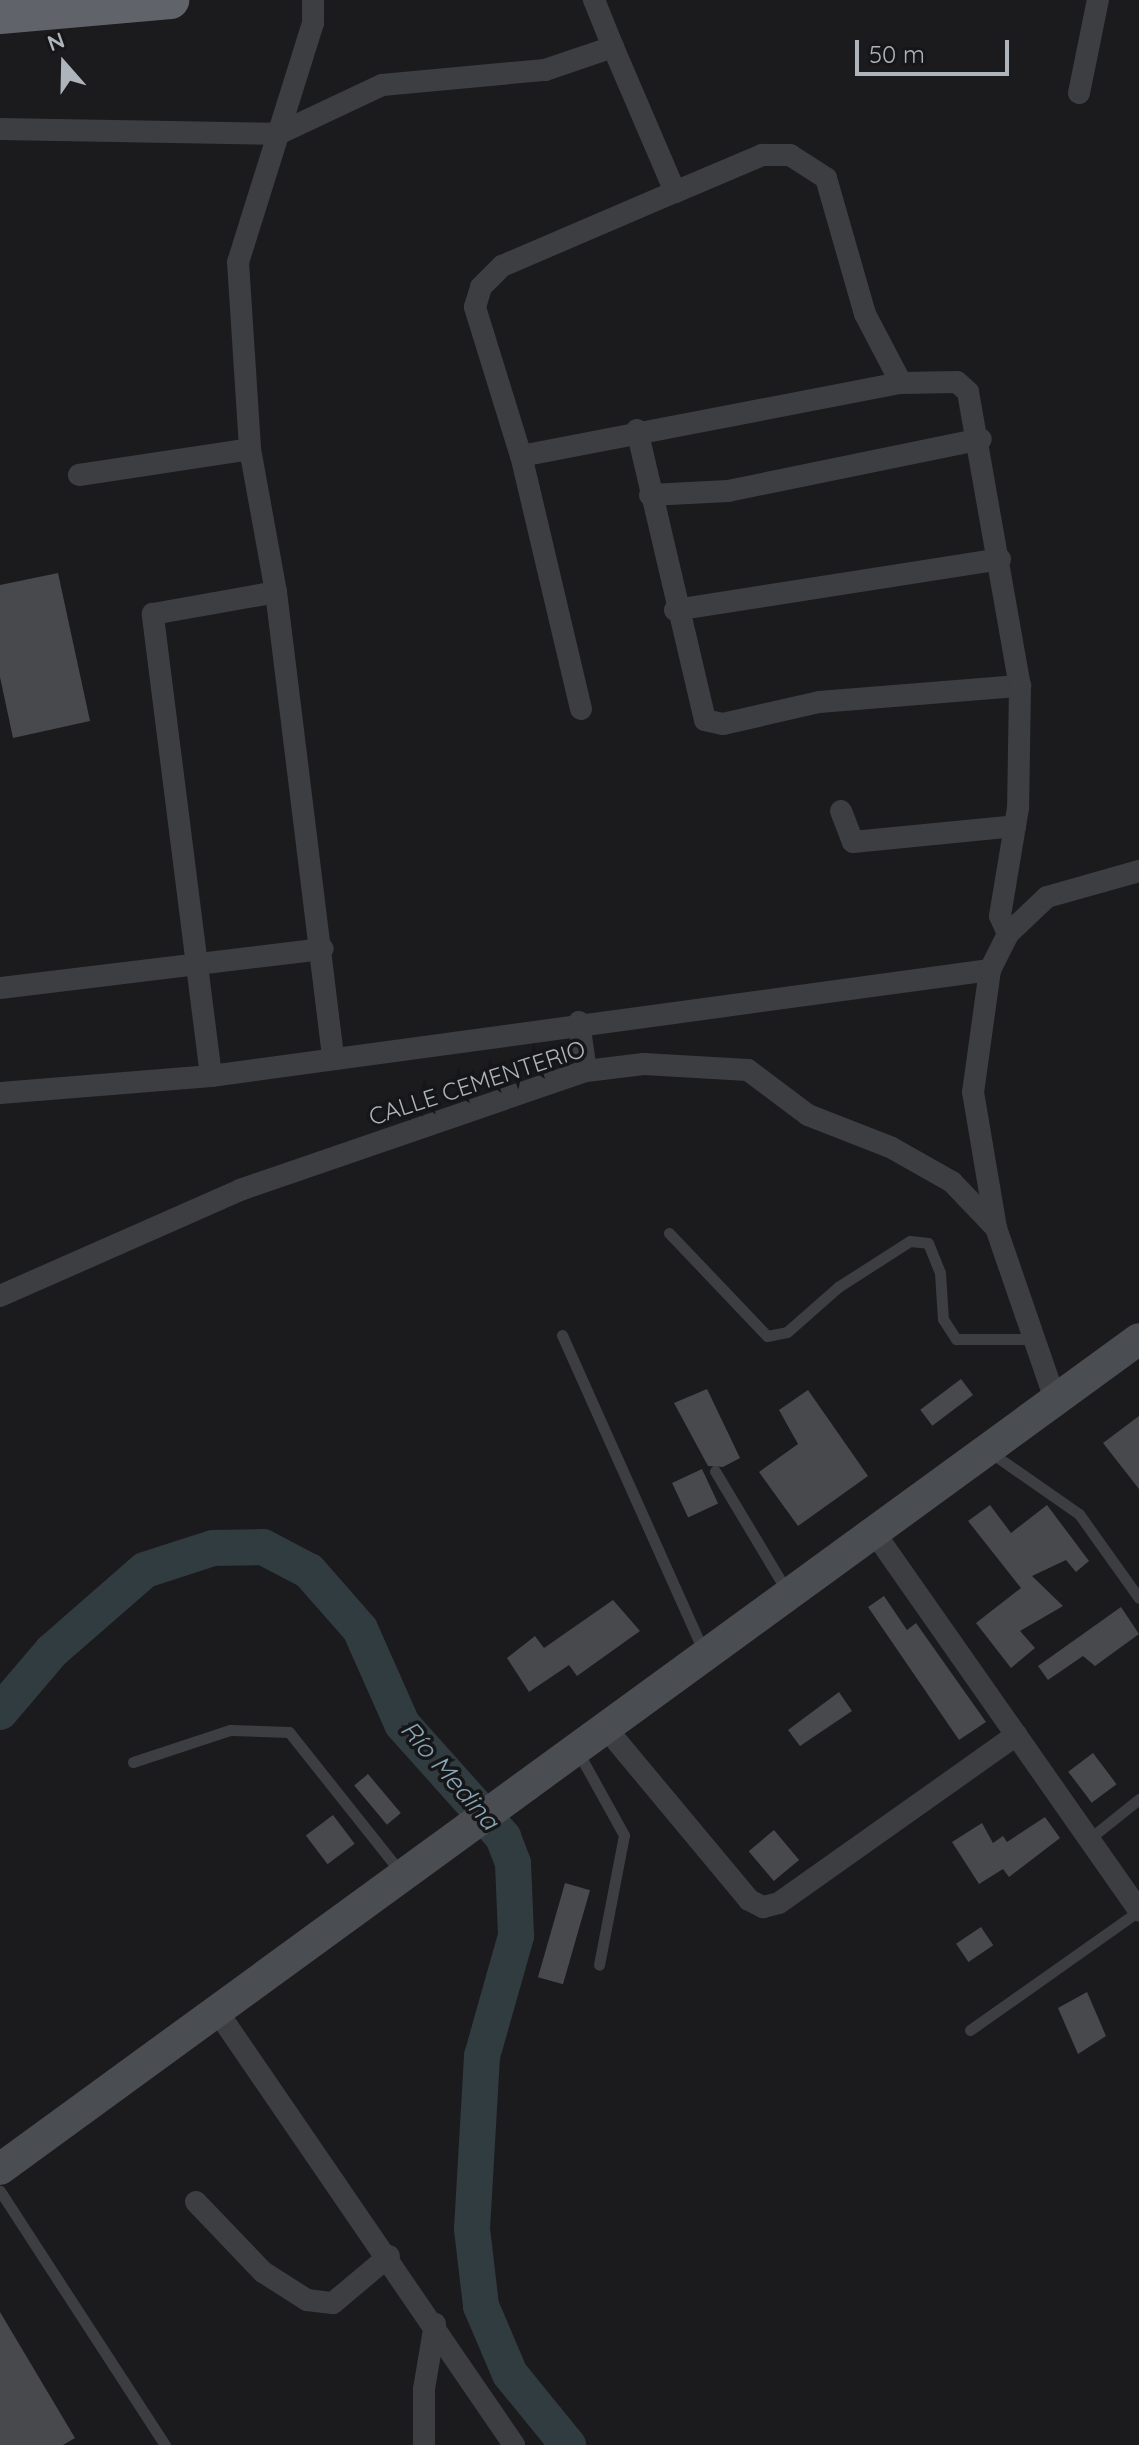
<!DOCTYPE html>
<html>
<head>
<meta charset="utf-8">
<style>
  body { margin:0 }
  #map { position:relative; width:1139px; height:2445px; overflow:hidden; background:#1b1b1d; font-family:Quicksand,sans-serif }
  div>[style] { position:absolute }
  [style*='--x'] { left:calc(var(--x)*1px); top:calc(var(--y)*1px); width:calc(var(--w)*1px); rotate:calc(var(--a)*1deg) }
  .river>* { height:36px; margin:-18px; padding:0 18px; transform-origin:18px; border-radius:18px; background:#313c41 }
  .building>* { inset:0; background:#48494d; transform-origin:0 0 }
  .service>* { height:11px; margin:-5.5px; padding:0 5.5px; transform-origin:5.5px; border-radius:5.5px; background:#3c3e42 }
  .minor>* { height:22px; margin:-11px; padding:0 11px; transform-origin:11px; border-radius:11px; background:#3c3e42 }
  .secondary>* { height:32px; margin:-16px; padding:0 16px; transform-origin:16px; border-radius:16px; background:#4a4d52 }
  .trunk>* { height:38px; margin:-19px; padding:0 19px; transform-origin:19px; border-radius:19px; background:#60646a }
  span { translate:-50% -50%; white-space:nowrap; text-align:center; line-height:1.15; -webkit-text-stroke:7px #161618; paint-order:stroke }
  .street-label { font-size:24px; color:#aeb4bb }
  .water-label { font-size:26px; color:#88a5b4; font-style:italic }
  .north { position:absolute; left:24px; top:24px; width:80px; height:80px; -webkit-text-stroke:6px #161618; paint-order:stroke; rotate:340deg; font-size:22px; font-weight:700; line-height:32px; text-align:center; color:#aeb4bb }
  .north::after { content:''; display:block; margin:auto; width:28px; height:36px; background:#aeb4bb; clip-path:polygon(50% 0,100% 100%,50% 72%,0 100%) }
  .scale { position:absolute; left:855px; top:40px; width:154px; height:36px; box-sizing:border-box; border:4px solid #aeb4bb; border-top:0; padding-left:10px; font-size:24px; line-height:28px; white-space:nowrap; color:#aeb4bb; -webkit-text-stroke:6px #161618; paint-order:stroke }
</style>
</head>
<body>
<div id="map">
  <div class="river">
    <div style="--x:0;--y:1712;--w:80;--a:-49.6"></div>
    <div style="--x:52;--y:1651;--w:123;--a:-41.1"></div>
    <div style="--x:145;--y:1570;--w:71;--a:-17.9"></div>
    <div style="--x:213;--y:1548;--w:50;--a:-1.1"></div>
    <div style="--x:263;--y:1547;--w:52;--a:27.6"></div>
    <div style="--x:309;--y:1571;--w:77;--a:48.7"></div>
    <div style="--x:360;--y:1629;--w:104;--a:66.1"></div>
    <div style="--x:402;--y:1724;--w:152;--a:48.2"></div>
    <div style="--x:503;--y:1837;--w:28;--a:69"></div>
    <div style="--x:513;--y:1863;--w:73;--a:87.6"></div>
    <div style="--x:516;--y:1936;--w:125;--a:105.8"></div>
    <div style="--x:482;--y:2056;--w:173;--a:93.3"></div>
    <div style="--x:472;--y:2229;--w:78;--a:83.3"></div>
    <div style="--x:481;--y:2306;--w:74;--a:66.9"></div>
    <div style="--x:510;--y:2374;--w:92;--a:50.8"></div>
  </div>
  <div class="building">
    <div style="clip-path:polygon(58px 573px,90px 721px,13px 738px,0 677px,0 585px)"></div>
    <div style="left:961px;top:1379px;width:20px;height:51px;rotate:53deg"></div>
    <div style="clip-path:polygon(707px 1389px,740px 1458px,723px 1467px,708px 1466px,674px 1403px)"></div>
    <div style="clip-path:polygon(808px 1390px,868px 1476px,798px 1526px,759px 1472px,798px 1444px,779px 1410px)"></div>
    <div style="clip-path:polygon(1139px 1416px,1139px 1489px,1103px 1443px)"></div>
    <div style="left:702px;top:1469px;width:38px;height:33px;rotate:65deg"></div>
    <div style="clip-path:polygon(990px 1505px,1011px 1533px,1047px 1505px,1089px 1561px,1076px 1572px,1066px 1560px,1032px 1576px,1063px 1606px,1020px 1631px,1035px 1648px,1011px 1668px,976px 1623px,1021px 1588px,968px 1521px)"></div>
    <div style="clip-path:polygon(884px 1596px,907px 1630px,916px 1623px,986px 1722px,959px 1740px,868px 1607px)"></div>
    <div style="clip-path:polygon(613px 1600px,640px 1631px,577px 1676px,569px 1665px,529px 1692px,507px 1658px,535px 1636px,544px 1648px)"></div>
    <div style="clip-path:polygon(1121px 1607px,1139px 1634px,1095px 1666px,1083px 1656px,1048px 1680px,1038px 1666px)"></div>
    <div style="clip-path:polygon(839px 1692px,852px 1711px,800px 1746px,788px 1730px)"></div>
    <div style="left:1093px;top:1753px;width:39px;height:31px;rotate:53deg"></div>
    <div style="left:368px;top:1774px;width:51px;height:18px;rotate:50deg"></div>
    <div style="left:333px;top:1815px;width:36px;height:34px;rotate:53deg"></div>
    <div style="clip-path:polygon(1045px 1817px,1060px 1838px,1009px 1877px,1003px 1869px,979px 1884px,952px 1842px,982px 1823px,993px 1843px,1003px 1836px,1007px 1842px)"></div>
    <div style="left:774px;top:1830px;width:39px;height:33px;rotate:50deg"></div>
    <div style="left:565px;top:1883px;width:26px;height:98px;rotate:16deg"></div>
    <div style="left:981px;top:1927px;width:22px;height:30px;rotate:56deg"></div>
    <div style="clip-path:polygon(1087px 1992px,1106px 2036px,1078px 2054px,1058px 2008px)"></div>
    <div style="clip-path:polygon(0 2312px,75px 2438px,63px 2445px,0 2445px)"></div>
  </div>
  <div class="service">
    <div style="--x:669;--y:1233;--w:142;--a:46.4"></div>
    <div style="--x:767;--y:1336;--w:20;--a:-11"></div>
    <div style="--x:787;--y:1332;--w:68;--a:-41.4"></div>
    <div style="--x:838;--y:1287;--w:85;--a:-32.6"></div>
    <div style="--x:910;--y:1241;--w:18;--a:6"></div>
    <div style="--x:928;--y:1243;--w:32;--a:68"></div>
    <div style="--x:940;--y:1273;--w:46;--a:86.3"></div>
    <div style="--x:943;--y:1319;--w:24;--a:57"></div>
    <div style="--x:956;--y:1339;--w:79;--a:0"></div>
    <div style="--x:562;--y:1335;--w:347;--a:65.9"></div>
    <div style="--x:990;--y:1452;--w:108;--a:34.9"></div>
    <div style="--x:1079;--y:1514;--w:103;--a:54.5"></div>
    <div style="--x:715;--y:1471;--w:142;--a:59.1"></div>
    <div style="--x:578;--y:1752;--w:95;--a:61"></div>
    <div style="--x:624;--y:1835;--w:132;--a:100.9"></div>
    <div style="--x:133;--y:1762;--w:102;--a:-18.3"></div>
    <div style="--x:230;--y:1730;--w:59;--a:1.9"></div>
    <div style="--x:289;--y:1732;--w:181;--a:51.5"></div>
    <div style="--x:1089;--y:1839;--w:64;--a:-38.7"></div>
    <div style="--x:970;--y:2030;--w:207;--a:-35.2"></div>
    <div style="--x:0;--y:2191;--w:303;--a:57"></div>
  </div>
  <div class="minor">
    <div style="--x:313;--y:0;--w:23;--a:90"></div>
    <div style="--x:313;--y:23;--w:250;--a:107.4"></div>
    <div style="--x:238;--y:262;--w:187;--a:86.3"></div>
    <div style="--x:250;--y:449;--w:145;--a:79.7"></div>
    <div style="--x:276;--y:592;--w:469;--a:83"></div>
    <div style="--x:613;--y:47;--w:158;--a:66.8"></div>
    <div style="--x:1079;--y:93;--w:95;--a:-78.5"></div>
    <div style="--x:0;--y:129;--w:278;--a:1"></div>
    <div style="--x:278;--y:134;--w:115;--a:-25.2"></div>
    <div style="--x:382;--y:85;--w:164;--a:-5.3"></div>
    <div style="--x:545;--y:70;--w:72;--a:-18.7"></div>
    <div style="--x:613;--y:47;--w:51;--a:-112"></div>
    <div style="--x:637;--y:430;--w:298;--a:76.8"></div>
    <div style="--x:705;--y:720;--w:18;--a:13"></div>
    <div style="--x:723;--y:724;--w:98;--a:-12.9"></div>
    <div style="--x:819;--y:702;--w:202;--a:-4.6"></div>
    <div style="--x:521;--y:456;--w:387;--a:-10.9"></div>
    <div style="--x:901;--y:383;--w:56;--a:-1"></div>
    <div style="--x:957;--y:382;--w:15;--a:42"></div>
    <div style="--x:968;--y:392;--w:299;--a:80"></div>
    <div style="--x:1020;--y:686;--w:122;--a:90.9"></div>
    <div style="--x:1018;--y:808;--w:109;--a:99.5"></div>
    <div style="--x:1000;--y:916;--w:20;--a:66"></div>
    <div style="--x:79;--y:475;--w:173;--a:-8.6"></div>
    <div style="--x:650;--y:495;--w:78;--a:-2.9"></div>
    <div style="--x:728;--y:491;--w:258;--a:-11.6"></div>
    <div style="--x:675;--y:610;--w:329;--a:-8.9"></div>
    <div style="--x:581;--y:709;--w:260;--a:-103.3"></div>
    <div style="--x:521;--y:456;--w:156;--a:-107.2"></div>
    <div style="--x:475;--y:307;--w:21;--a:-73"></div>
    <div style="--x:481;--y:287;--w:30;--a:-45"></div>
    <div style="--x:502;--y:266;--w:188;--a:-23.2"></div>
    <div style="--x:675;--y:192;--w:95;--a:-23"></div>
    <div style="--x:762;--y:155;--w:28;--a:0"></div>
    <div style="--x:790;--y:155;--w:43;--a:32.6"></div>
    <div style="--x:826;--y:178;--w:141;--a:74"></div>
    <div style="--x:865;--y:314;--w:78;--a:62.4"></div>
    <div style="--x:841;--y:811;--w:33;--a:69"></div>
    <div style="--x:853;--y:842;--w:163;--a:-5.6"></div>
    <div style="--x:990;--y:970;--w:123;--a:97.9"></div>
    <div style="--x:973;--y:1092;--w:138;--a:80.4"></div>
    <div style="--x:996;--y:1228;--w:181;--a:71"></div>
    <div style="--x:0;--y:988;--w:325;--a:-6.9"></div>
    <div style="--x:579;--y:1022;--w:49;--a:81.9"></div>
    <div style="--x:211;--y:1076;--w:466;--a:-97.2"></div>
    <div style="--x:153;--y:614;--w:125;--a:-10.1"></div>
    <div style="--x:0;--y:1093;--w:212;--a:-4.6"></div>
    <div style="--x:211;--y:1076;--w:786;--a:-7.75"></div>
    <div style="--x:990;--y:970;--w:40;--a:-63.4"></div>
    <div style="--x:1008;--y:934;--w:54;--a:-43.5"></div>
    <div style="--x:1047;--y:897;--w:96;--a:-15.8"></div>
    <div style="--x:0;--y:1296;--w:262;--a:-23.8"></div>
    <div style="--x:240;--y:1190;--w:366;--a:-19"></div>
    <div style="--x:586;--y:1071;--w:58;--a:-6.9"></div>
    <div style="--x:644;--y:1064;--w:104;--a:3.3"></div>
    <div style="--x:748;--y:1070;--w:75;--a:36.9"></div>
    <div style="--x:808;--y:1115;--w:90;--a:21.4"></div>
    <div style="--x:892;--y:1148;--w:69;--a:29.5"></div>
    <div style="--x:952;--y:1182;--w:64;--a:46.3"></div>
    <div style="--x:874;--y:1532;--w:462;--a:55"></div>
    <div style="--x:605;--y:1727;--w:225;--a:50.2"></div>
    <div style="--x:749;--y:1900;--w:16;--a:27"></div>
    <div style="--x:763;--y:1907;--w:16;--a:-14"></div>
    <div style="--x:779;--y:1903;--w:291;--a:-35.3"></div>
    <div style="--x:217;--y:2011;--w:526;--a:55.61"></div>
    <div style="--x:196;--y:2202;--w:97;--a:46.3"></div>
    <div style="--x:263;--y:2272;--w:52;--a:32.5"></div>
    <div style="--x:307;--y:2300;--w:26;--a:7"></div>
    <div style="--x:333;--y:2303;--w:73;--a:-40"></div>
    <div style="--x:424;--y:2445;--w:56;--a:-90"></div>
    <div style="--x:424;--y:2389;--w:66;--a:-80.4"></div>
  </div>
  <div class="secondary">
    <div style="--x:0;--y:2169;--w:1409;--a:-36.08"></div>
  </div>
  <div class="trunk">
    <div style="--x:0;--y:15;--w:171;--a:-5"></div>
  </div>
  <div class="street-label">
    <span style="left:477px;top:1083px;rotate:-18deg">CALLE CEMENTERIO</span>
  </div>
  <div class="water-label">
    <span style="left:450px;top:1775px;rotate:49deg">Río Medina</span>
  </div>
  <div class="north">N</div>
  <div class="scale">50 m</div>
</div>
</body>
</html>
